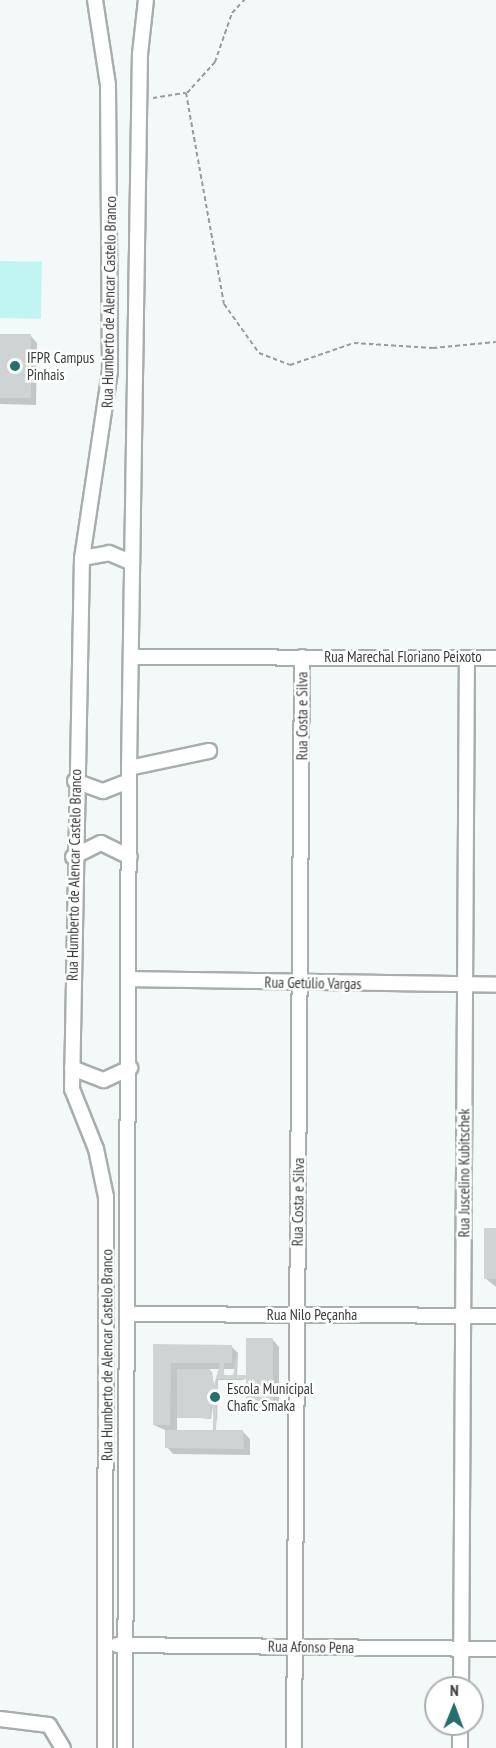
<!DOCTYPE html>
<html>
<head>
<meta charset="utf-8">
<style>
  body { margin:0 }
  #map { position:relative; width:496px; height:1748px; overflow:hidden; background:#f2f9f8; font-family:"PT Sans Narrow",sans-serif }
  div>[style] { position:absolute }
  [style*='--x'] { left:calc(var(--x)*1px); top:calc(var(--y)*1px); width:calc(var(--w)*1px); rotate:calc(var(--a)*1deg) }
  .green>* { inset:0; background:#c0f5f1; transform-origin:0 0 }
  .shadow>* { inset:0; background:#0003 }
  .building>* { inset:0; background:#cdd4d3; transform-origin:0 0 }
  .path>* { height:2px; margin-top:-1px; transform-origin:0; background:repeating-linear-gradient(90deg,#979c9b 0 4.5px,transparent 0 7.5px) }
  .roads { filter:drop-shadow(2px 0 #a7aead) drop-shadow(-2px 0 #a7aead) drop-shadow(0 2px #a7aead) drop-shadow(0 -2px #a7aead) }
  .minor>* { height:14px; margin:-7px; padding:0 7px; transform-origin:7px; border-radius:7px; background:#fff }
  .dots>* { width:16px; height:16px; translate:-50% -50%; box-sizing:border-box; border:3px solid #fff; border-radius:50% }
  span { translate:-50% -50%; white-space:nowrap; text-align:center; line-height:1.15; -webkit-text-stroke:5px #fff; paint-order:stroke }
  .street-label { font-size:15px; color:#383b3b }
  .poi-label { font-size:15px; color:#383b3b }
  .left { translate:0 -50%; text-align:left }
  .north { position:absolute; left:424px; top:1676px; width:60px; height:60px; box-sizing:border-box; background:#fff; border:2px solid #afb1b1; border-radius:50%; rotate:1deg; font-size:16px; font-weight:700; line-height:24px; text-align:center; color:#383b3b }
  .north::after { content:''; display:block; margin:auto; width:21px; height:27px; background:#25706d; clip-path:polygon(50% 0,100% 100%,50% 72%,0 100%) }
</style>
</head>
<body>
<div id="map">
  <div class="green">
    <div style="left:0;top:261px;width:42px;height:57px;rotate:1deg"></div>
  </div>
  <div class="shadow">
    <div style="clip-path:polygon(0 335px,31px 336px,37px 343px,36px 405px,0 404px)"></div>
    <div style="clip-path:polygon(496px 1230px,496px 1287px,485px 1278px)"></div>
    <div style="clip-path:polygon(273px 1340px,279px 1347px,279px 1408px,254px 1408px,248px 1401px)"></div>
    <div style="clip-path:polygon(evenodd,155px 1346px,231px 1346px,238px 1353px,237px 1377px,245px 1380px,218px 1380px,217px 1426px,214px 1397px,211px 1419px,177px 1416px,177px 1431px,243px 1432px,250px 1439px,250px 1455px,173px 1454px,167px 1447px,167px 1431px,154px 1425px,155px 1346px,208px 1369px,220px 1369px,214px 1386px,212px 1372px,208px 1369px,155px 1346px,222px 1369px,236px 1369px,235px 1377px,225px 1376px,222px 1369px)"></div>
  </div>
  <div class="building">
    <div style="left:0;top:334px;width:31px;height:64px"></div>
    <div style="left:484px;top:1228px;width:12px;height:51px"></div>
    <div style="clip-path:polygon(246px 1338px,273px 1338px,273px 1402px,246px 1402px,246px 1379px,217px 1379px,216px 1430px,243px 1430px,244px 1449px,165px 1448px,165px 1430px,213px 1430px,213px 1389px,210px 1418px,177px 1418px,177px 1369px,210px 1369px,214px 1385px,220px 1363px,171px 1363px,170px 1425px,153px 1425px,153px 1344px,232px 1345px,232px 1363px,224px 1363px,224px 1375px,233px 1375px,237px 1353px,236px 1375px,246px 1375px)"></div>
  </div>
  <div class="path">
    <div style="--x:187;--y:93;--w:42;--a:-47.9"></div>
    <div style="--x:215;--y:62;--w:52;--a:-70.9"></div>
    <div style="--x:232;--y:13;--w:18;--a:-47"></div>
    <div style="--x:153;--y:98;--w:33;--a:-9"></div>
    <div style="--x:186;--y:93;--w:214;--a:79.8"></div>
    <div style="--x:224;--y:304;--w:60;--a:54.5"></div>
    <div style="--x:259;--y:353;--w:33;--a:21"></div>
    <div style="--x:290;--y:365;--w:68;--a:-19"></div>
    <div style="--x:354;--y:343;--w:79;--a:3.6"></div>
    <div style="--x:433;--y:348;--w:63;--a:-5.4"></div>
  </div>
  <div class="roads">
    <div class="minor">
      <div style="--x:95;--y:0;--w:86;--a:81.3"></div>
      <div style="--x:108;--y:85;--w:286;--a:89.6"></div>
      <div style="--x:110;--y:371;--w:189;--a:98.5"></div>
      <div style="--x:82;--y:558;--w:531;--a:91.08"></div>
      <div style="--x:72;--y:1089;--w:65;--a:68.2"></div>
      <div style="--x:96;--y:1149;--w:49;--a:78.2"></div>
      <div style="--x:106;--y:1197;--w:551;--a:90.1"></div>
      <div style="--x:82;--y:558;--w:27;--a:-10"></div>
      <div style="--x:109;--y:553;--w:25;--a:23"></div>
      <div style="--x:131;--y:657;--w:365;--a:0.2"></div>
      <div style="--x:129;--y:768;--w:82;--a:-12"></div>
      <div style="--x:75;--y:781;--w:30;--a:20"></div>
      <div style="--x:103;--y:791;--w:28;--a:-21"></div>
      <div style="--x:73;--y:857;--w:31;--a:-27"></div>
      <div style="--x:101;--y:843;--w:32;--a:26"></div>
      <div style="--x:130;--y:979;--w:366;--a:0.9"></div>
      <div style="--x:72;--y:1068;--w:34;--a:21"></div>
      <div style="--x:104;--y:1080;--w:29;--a:-25"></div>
      <div style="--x:129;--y:1314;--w:367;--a:0.3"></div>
      <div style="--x:117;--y:1645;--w:379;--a:0.6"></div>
      <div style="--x:461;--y:1688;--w:1030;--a:-89.67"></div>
      <div style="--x:0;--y:1719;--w:49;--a:7"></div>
      <div style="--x:49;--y:1725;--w:27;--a:59"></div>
      <div style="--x:125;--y:1748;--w:980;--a:-89.77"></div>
      <div style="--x:129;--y:768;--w:714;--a:-89.12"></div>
      <div style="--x:140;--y:54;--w:54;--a:-83.7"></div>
      <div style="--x:294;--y:1748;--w:1091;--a:-89.58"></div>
      <div style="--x:460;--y:1748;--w:24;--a:-90"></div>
    </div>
  </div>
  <div class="dots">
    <div style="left:15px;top:366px;background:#25706d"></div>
    <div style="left:215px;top:1397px;background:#25706d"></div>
  </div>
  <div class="street-label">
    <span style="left:109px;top:302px;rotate:-89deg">Rua Humberto de Alencar Castelo Branco</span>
    <span style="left:403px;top:657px">Rua Marechal Floriano Peixoto</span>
    <span style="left:302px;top:716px;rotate:-90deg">Rua Costa e Silva</span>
    <span style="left:74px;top:875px;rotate:-89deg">Rua Humberto de Alencar Castelo Branco</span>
    <span style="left:313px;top:983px;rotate:1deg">Rua Getúlio Vargas</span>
    <span style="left:464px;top:1173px;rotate:-90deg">Rua Juscelino Kubitschek</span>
    <span style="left:298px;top:1202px;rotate:-89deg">Rua Costa e Silva</span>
    <span style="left:312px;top:1315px">Rua Nilo Peçanha</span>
    <span style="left:107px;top:1355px;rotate:-90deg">Rua Humberto de Alencar Castelo Branco</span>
    <span style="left:311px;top:1647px;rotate:1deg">Rua Afonso Pena</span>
  </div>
  <div class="poi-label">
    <span class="left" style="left:27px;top:366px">IFPR Campus<br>Pinhais</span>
    <span class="left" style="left:227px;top:1397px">Escola Municipal<br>Chafic Smaka</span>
  </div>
  <div class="north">N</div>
</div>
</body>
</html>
